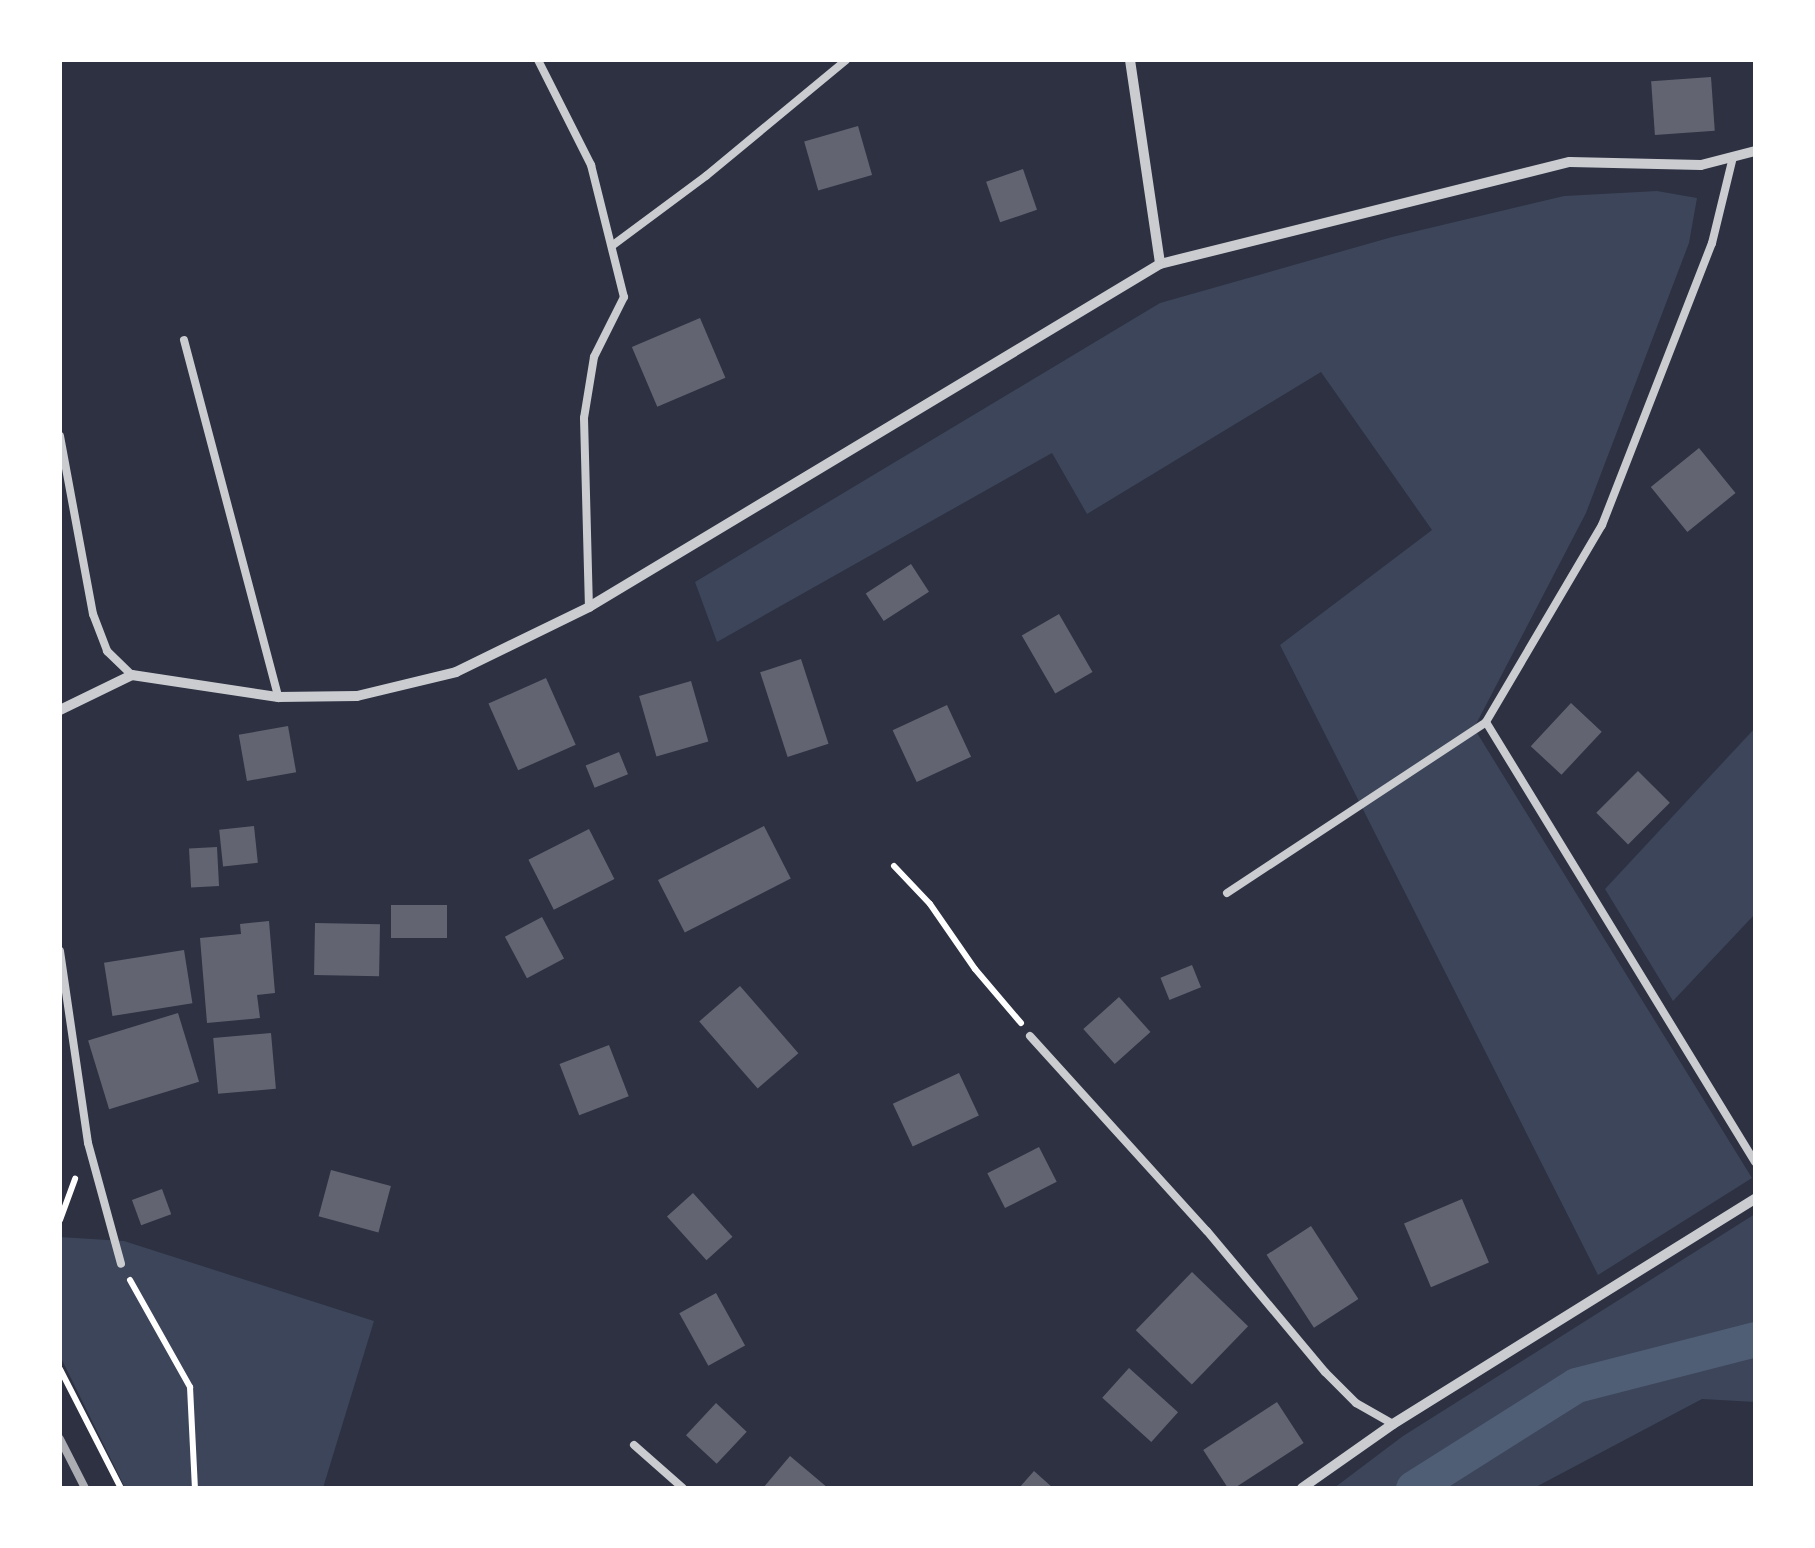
<!DOCTYPE html>
<html>
<head>
<meta charset="utf-8">
<style>
  body { margin:0 }
  #map { position:relative; width:1815px; height:1548px; overflow:hidden; background:#2d3142; font-family:Inter,sans-serif }
  div>[style] { position:absolute }
  [style*='--x'] { left:calc(var(--x)*1px); top:calc(var(--y)*1px); width:calc(var(--w)*1px); rotate:calc(var(--a)*1deg) }
  .green>* { inset:0; background:#3c4559 }
  .canal>* { height:35px; margin:-17.5px; padding:0 17.5px; transform-origin:17.5px; border-radius:17.5px; background:#4f5d75 }
  .building>* { inset:0; background:#626471; transform-origin:0 0 }
  .path>* { height:6px; margin:-3px; padding:0 3px; transform-origin:3px; border-radius:3px; background:#fff }
  .service>* { height:8px; margin:-4px; padding:0 4px; transform-origin:4px; border-radius:4px; background:#caccd0 }
  .minor>* { height:10px; margin:-5px; padding:0 5px; transform-origin:5px; border-radius:5px; background:#caccd0 }
  .rail>* { height:8px; margin:-4px; padding:0 4px; transform-origin:4px; border-radius:4px; background:#abadb3 }
  span { translate:-50% -50%; white-space:nowrap; text-align:center; line-height:1.15; -webkit-text-stroke:10px #fff; paint-order:stroke }
  .frame { position:absolute; inset:0; border:62px solid #fff; pointer-events:none }
</style>
</head>
<body>
<div id="map">
  <div class="green">
    <div style="clip-path:polygon(1657px 191px,1697px 198px,1689px 243px,1586px 513px,1474px 728px,1752px 1178px,1598px 1275px,1280px 645px,1432px 530px,1321px 372px,1087px 514px,1052px 453px,717px 642px,695px 582px,1160px 303px,1392px 237px,1564px 196px)"></div>
    <div style="clip-path:polygon(1755px 728px,1755px 914px,1673px 1001px,1605px 889px)"></div>
    <div style="clip-path:polygon(1755px 1214px,1755px 1402px,1702px 1399px,1534px 1488px,1334px 1488px,1403px 1436px)"></div>
    <div style="clip-path:polygon(60px 1237px,124px 1241px,374px 1321px,323px 1488px,125px 1488px,60px 1356px)"></div>
  </div>
  <div class="canal">
    <div style="--x:1413;--y:1488;--w:193;--a:-32.3"></div>
    <div style="--x:1576;--y:1385;--w:185;--a:-14.4"></div>
  </div>
  <div class="building">
    <div style="left:1711px;top:77px;width:54px;height:60px;rotate:86deg"></div>
    <div style="left:858px;top:126px;width:51px;height:56px;rotate:74deg"></div>
    <div style="left:1023px;top:169px;width:43px;height:39px;rotate:71deg"></div>
    <div style="left:700px;top:318px;width:65px;height:74px;rotate:67deg"></div>
    <div style="left:1699px;top:448px;width:58px;height:62px;rotate:51deg"></div>
    <div style="left:911px;top:564px;width:33px;height:54px;rotate:57deg"></div>
    <div style="left:1059px;top:614px;width:67px;height:43px;rotate:60deg"></div>
    <div style="left:801px;top:659px;width:89px;height:43px;rotate:72deg"></div>
    <div style="left:546px;top:678px;width:73px;height:63px;rotate:66deg"></div>
    <div style="left:691px;top:681px;width:63px;height:54px;rotate:74deg"></div>
    <div style="left:1571px;top:703px;width:42px;height:59px;rotate:43deg"></div>
    <div style="left:947px;top:705px;width:57px;height:60px;rotate:65deg"></div>
    <div style="left:288px;top:726px;width:47px;height:50px;rotate:80deg"></div>
    <div style="left:619px;top:752px;width:24px;height:36px;rotate:68deg"></div>
    <div style="left:1638px;top:771px;width:45px;height:59px;rotate:45deg"></div>
    <div style="left:254px;top:826px;width:37px;height:35px;rotate:84deg"></div>
    <div style="left:764px;top:826px;width:59px;height:119px;rotate:63deg"></div>
    <div style="left:589px;top:829px;width:56px;height:68px;rotate:63deg"></div>
    <div style="left:217px;top:847px;width:39px;height:28px;rotate:87deg"></div>
    <div style="left:447px;top:905px;width:33px;height:56px;rotate:90deg"></div>
    <div style="left:542px;top:917px;width:47px;height:42px;rotate:62deg"></div>
    <div style="clip-path:polygon(269px 921px,275px 993px,257px 995px,260px 1018px,207px 1023px,200px 938px,241px 934px,240px 924px)"></div>
    <div style="left:315px;top:923px;width:65px;height:52px;rotate:1deg"></div>
    <div style="left:184px;top:950px;width:54px;height:81px;rotate:81deg"></div>
    <div style="left:1192px;top:965px;width:24px;height:34px;rotate:68deg"></div>
    <div style="left:740px;top:986px;width:89px;height:54px;rotate:49deg"></div>
    <div style="left:1119px;top:997px;width:47px;height:48px;rotate:48deg"></div>
    <div style="left:178px;top:1013px;width:72px;height:94px;rotate:73deg"></div>
    <div style="left:271px;top:1033px;width:56px;height:58px;rotate:85deg"></div>
    <div style="left:609px;top:1045px;width:55px;height:53px;rotate:69deg"></div>
    <div style="left:959px;top:1073px;width:47px;height:73px;rotate:65deg"></div>
    <div style="left:1039px;top:1147px;width:39px;height:58px;rotate:63deg"></div>
    <div style="left:331px;top:1170px;width:62px;height:48px;rotate:15deg"></div>
    <div style="left:162px;top:1189px;width:27px;height:32px;rotate:70deg"></div>
    <div style="left:693px;top:1193px;width:59px;height:35px;rotate:48deg"></div>
    <div style="left:1462px;top:1199px;width:69px;height:63px;rotate:67deg"></div>
    <div style="left:1311px;top:1226px;width:87px;height:53px;rotate:57deg"></div>
    <div style="left:1192px;top:1272px;width:78px;height:81px;rotate:44deg"></div>
    <div style="left:716px;top:1293px;width:60px;height:42px;rotate:61deg"></div>
    <div style="left:1129px;top:1368px;width:66px;height:40px;rotate:42deg"></div>
    <div style="left:1277px;top:1402px;width:49px;height:88px;rotate:57deg"></div>
    <div style="left:716px;top:1403px;width:42px;height:44px;rotate:43deg"></div>
    <div style="clip-path:polygon(790px 1456px,828px 1488px,763px 1488px)"></div>
    <div style="clip-path:polygon(1034px 1471px,1053px 1488px,1019px 1488px)"></div>
  </div>
  <div class="path">
    <div style="--x:894;--y:866;--w:52;--a:46.5"></div>
    <div style="--x:930;--y:904;--w:79;--a:55.3"></div>
    <div style="--x:975;--y:969;--w:71;--a:49.6"></div>
    <div style="--x:60;--y:1220;--w:44;--a:-69.9"></div>
    <div style="--x:130;--y:1280;--w:123;--a:60.7"></div>
    <div style="--x:190;--y:1387;--w:101;--a:87.2"></div>
    <div style="--x:60;--y:1369;--w:134;--a:62.9"></div>
  </div>
  <div class="service">
    <div style="--x:538;--y:60;--w:118;--a:63.2"></div>
    <div style="--x:591;--y:165;--w:136;--a:76"></div>
    <div style="--x:624;--y:297;--w:67;--a:116.6"></div>
    <div style="--x:594;--y:357;--w:62;--a:99.3"></div>
    <div style="--x:584;--y:418;--w:189;--a:88.5"></div>
    <div style="--x:1733;--y:157;--w:89;--a:103.7"></div>
    <div style="--x:1712;--y:243;--w:303;--a:111.3"></div>
    <div style="--x:1602;--y:525;--w:229;--a:120.5"></div>
    <div style="--x:1486;--y:722;--w:516;--a:58.56"></div>
    <div style="--x:613;--y:245;--w:116;--a:-36.6"></div>
    <div style="--x:706;--y:176;--w:182;--a:-39.6"></div>
    <div style="--x:184;--y:340;--w:369;--a:75.2"></div>
    <div style="--x:60;--y:436;--w:181;--a:79.5"></div>
    <div style="--x:93;--y:614;--w:40;--a:69"></div>
    <div style="--x:107;--y:651;--w:35;--a:44"></div>
    <div style="--x:1227;--y:893;--w:310;--a:-33.4"></div>
    <div style="--x:60;--y:951;--w:194;--a:81.7"></div>
    <div style="--x:88;--y:1143;--w:125;--a:74.7"></div>
    <div style="--x:1030;--y:1036;--w:263;--a:47.8"></div>
    <div style="--x:1207;--y:1231;--w:184;--a:50.1"></div>
    <div style="--x:1325;--y:1372;--w:44;--a:45"></div>
    <div style="--x:1356;--y:1403;--w:43;--a:29.6"></div>
    <div style="--x:634;--y:1445;--w:65;--a:41.3"></div>
  </div>
  <div class="minor">
    <div style="--x:1130;--y:60;--w:206;--a:81.6"></div>
    <div style="--x:60;--y:710;--w:80;--a:-25.9"></div>
    <div style="--x:132;--y:675;--w:148;--a:8.6"></div>
    <div style="--x:278;--y:697;--w:79;--a:-0.7"></div>
    <div style="--x:357;--y:696;--w:102;--a:-13.6"></div>
    <div style="--x:456;--y:672;--w:148;--a:-26"></div>
    <div style="--x:589;--y:607;--w:666;--a:-30.99"></div>
    <div style="--x:1160;--y:264;--w:422;--a:-14"></div>
    <div style="--x:1570;--y:162;--w:131;--a:1.3"></div>
    <div style="--x:1701;--y:165;--w:56;--a:-14.5"></div>
    <div style="--x:1302;--y:1488;--w:111;--a:-35.1"></div>
    <div style="--x:1393;--y:1424;--w:426;--a:-31.9"></div>
  </div>
  <div class="rail">
    <div style="--x:60;--y:1439;--w:55;--a:63"></div>
  </div>
  <div class="frame"></div>
</div>
</body>
</html>
